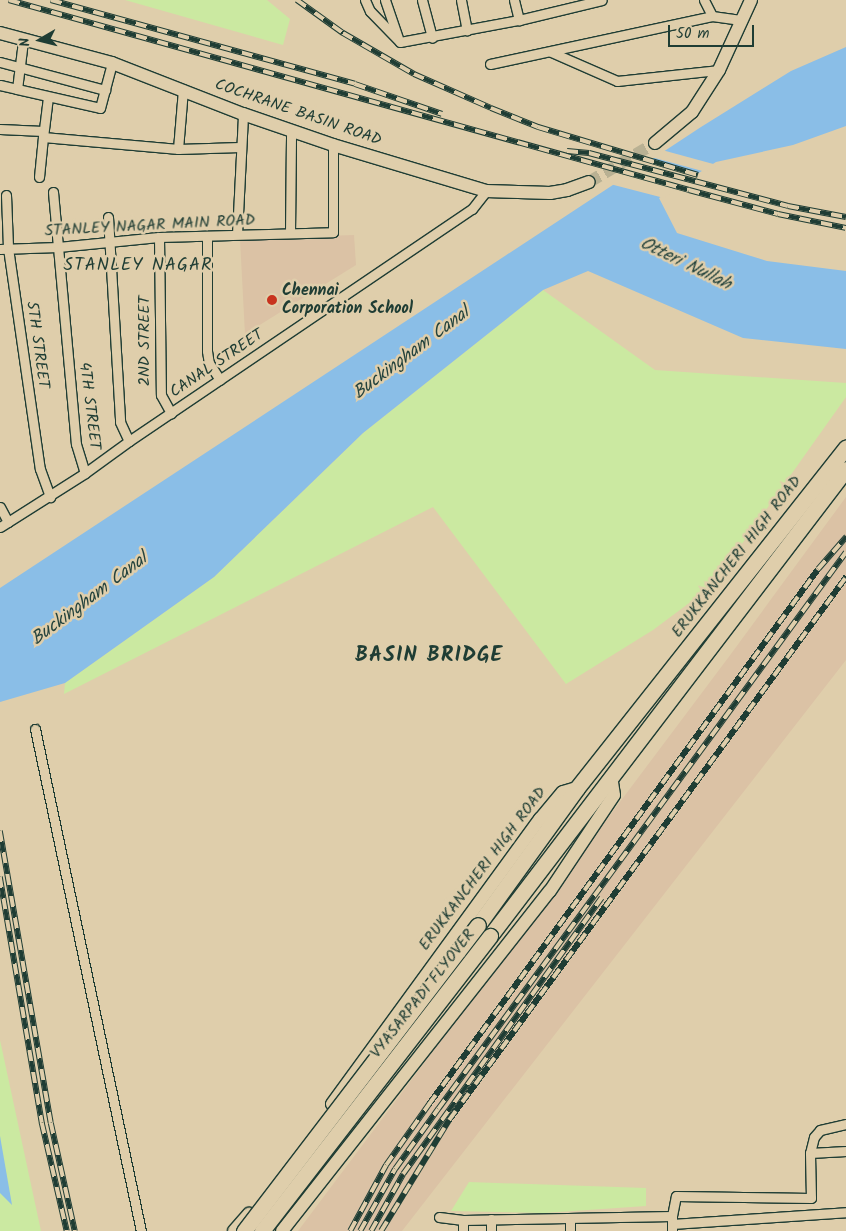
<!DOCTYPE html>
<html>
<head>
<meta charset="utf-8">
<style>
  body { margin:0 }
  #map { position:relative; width:846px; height:1231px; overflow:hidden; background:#dfceab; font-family:Kalam,sans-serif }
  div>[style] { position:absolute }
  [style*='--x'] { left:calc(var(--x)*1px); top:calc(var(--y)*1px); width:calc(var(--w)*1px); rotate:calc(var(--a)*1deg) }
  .built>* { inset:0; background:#dbc2a5 }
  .green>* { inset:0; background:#cbe9a1 }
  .water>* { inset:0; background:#8abee7 }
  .pier>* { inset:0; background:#dfceab }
  .secondary-tunnel>* { height:12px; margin-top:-6px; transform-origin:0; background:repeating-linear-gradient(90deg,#b9b193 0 12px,transparent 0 18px) }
  .roads { filter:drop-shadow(1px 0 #1f3d34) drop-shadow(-1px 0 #1f3d34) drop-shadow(0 1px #1f3d34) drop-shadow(0 -1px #1f3d34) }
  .street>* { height:9px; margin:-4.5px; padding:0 4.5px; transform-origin:4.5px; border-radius:4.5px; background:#dfceab }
  .secondary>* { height:12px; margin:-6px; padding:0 6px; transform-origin:6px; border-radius:6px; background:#dfceab }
  .primary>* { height:15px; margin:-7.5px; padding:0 7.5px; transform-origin:7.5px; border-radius:7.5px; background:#dfceab }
  .rail>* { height:5.5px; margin-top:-2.75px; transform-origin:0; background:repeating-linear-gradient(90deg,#dfceab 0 11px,#1f3d34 0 22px); box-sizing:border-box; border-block:1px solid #1f3d34 }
  .bridges { filter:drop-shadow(1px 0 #1f3d34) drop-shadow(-1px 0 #1f3d34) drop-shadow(0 1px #1f3d34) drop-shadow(0 -1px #1f3d34) }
  .primary-bridge>* { height:15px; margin:-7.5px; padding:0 7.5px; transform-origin:7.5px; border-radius:7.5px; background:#dfceab }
  .dots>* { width:14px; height:14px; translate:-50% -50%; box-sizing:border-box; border:2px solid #dfceab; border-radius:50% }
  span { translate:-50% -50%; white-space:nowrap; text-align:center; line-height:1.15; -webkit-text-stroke:5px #dfceab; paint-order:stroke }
  .street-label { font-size:16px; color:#1f3d34 }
  .poi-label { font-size:16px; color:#1f3d34; font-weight:700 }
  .left { translate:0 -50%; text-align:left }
  .water-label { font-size:18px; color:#24433d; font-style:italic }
  .neighbourhood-label { font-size:18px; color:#1f3d34; letter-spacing:1px }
  .district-label { font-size:21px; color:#1f3d34; font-weight:700; letter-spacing:1px }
  .north { position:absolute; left:15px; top:15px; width:50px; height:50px; -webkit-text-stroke:4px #dfceab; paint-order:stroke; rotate:262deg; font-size:14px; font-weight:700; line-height:20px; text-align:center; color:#1f3d34 }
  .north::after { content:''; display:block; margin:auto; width:18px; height:22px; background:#1f3d34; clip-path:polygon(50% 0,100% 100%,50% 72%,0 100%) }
  .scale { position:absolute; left:668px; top:25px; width:86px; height:22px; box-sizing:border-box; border:2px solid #1f3d34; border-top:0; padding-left:6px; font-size:15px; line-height:18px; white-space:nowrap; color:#1f3d34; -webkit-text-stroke:4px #dfceab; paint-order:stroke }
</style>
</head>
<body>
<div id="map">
  <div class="built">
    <div style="clip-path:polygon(354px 235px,356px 265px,245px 334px,240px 239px)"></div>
    <div style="clip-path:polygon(846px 497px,846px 660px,402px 1231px,298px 1231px,728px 658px)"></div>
  </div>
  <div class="green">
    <div style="clip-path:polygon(125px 0,267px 0,290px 19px,283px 45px)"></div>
    <div style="clip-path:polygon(543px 290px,655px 370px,846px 383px,846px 397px,712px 586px,653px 630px,566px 684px,433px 507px,64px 694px,65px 683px,214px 577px,363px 433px)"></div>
    <div style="clip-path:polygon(0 1040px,41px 1231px,0 1231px)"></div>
    <div style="clip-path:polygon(469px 1182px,646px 1188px,646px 1206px,544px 1213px,451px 1211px)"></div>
  </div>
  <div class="water">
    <div style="clip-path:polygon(846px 47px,846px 126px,793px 145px,716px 162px,659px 198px,677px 233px,767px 261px,846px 271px,846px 349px,743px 338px,588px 271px,543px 290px,363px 433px,214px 577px,65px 683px,0 702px,0 588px,701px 127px,791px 71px)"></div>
    <div style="clip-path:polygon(0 1136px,12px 1205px,0 1193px)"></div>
  </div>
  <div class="pier">
    <div style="clip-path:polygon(662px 150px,717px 165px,706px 172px,651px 157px)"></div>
    <div style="clip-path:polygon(646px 160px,701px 175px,683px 184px,664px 198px,610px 184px)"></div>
  </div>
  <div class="secondary-tunnel">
    <div style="--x:589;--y:182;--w:77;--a:-30.6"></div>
  </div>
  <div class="roads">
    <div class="street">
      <div style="--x:365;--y:0;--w:12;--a:66"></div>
      <div style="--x:370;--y:11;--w:43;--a:45.9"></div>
      <div style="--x:400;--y:42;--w:121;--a:-10.5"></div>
      <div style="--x:519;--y:20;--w:85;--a:-13.5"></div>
      <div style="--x:385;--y:0;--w:40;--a:71.1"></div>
      <div style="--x:422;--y:0;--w:39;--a:75"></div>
      <div style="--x:461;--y:0;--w:31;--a:79"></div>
      <div style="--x:514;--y:0;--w:21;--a:76"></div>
      <div style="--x:704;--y:0;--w:18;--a:63"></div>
      <div style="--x:23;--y:41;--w:48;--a:97.1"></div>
      <div style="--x:17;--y:89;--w:85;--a:12.9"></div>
      <div style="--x:100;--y:108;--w:47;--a:-75.1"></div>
      <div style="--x:551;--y:52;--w:72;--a:23.7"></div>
      <div style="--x:617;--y:81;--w:103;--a:-6.2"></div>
      <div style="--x:0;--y:62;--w:109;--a:14.9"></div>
      <div style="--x:490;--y:64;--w:227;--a:-12.2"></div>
      <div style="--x:712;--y:16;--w:29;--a:8"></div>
      <div style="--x:0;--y:85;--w:17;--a:13"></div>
      <div style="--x:48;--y:97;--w:40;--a:97.1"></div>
      <div style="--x:43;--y:137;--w:136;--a:5.1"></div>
      <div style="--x:178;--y:149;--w:62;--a:-1.8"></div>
      <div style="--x:0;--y:129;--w:43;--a:2.7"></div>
      <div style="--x:178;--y:149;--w:60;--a:-85.2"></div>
      <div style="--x:39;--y:177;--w:40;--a:-84.3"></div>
      <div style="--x:53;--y:192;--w:253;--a:84.8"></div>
      <div style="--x:76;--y:444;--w:30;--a:73"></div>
      <div style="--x:6;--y:195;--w:53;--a:87.8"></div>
      <div style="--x:8;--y:248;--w:223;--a:81.8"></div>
      <div style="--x:40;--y:469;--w:30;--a:70"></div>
      <div style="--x:108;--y:217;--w:205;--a:86.6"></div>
      <div style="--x:120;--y:422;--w:21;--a:65"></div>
      <div style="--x:290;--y:233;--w:102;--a:-89.4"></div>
      <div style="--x:237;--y:234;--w:120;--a:-87.1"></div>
      <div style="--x:207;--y:236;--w:115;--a:90"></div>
      <div style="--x:207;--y:351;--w:12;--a:81"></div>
      <div style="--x:209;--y:363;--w:20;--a:57"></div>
      <div style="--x:159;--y:237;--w:158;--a:89.3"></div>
      <div style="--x:161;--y:395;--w:21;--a:61"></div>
      <div style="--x:0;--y:249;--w:58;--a:-2"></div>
      <div style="--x:58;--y:247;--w:101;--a:-5.7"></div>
      <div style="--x:159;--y:237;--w:174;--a:-1.6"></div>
      <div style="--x:333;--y:232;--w:87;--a:-90"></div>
      <div style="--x:0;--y:507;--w:17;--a:62"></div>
      <div style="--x:0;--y:527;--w:101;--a:-32.4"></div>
      <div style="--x:85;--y:473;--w:54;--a:-36"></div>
      <div style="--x:129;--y:441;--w:414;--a:-34.1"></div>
      <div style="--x:472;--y:209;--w:23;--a:-52"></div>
      <div style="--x:35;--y:729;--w:513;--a:78.08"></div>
      <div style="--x:810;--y:1153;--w:16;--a:-76"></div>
      <div style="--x:814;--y:1137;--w:9;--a:-49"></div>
      <div style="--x:820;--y:1130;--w:27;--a:-13"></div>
      <div style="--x:439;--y:1217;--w:24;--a:7"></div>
      <div style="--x:463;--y:1220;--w:209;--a:-1.1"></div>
      <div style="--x:491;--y:1219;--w:12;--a:90"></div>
      <div style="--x:672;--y:1224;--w:174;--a:-3.9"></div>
      <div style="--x:463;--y:1231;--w:11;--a:-90"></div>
      <div style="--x:570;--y:1231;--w:12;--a:-90"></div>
      <div style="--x:672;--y:1231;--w:15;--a:-90"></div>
      <div style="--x:672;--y:1216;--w:20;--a:-79"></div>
      <div style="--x:676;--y:1196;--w:135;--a:0.8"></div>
      <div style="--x:811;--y:1198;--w:45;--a:-91.3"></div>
      <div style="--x:810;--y:1153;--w:36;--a:-3"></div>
    </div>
    <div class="secondary">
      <div style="--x:0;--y:33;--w:116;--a:15"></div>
      <div style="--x:112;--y:63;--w:141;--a:21.3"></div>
      <div style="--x:243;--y:114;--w:95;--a:19"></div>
      <div style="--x:333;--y:145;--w:160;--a:16.7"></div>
      <div style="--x:486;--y:191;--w:64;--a:1.8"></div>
      <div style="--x:550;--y:193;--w:17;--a:-10"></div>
      <div style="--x:567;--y:190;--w:23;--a:-20"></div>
      <div style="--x:655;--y:143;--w:48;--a:-40"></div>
      <div style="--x:692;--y:112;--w:50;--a:-57.3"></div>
      <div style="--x:719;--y:70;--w:77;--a:-65.4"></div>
      <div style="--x:332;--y:1104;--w:353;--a:-53.9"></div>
      <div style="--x:540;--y:819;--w:35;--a:-50"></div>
      <div style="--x:563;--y:792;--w:15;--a:-16"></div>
      <div style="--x:234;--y:1231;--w:23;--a:-49"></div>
      <div style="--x:282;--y:1231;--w:433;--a:-51.8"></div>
      <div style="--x:550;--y:891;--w:115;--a:-56.3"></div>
      <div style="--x:614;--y:795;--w:18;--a:-99"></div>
    </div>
    <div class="primary">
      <div style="--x:478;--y:925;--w:169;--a:-54.1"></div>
      <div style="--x:577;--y:788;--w:434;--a:-51.7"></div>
      <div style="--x:490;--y:936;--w:587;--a:-52.68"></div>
    </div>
  </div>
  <div class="rail">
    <div style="--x:9;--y:0;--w:706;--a:15.61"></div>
    <div style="--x:689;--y:190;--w:92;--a:15.1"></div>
    <div style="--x:778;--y:214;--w:69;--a:11.6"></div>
    <div style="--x:51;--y:0;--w:315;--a:15.4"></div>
    <div style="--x:355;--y:84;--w:92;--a:19"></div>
    <div style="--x:297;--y:0;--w:57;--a:35.7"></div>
    <div style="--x:343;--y:33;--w:82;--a:30"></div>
    <div style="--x:414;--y:74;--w:84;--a:23.8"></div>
    <div style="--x:491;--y:108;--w:51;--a:22"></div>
    <div style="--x:538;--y:127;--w:167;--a:16.7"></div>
    <div style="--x:567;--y:151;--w:22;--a:5"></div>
    <div style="--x:589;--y:153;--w:206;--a:14.9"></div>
    <div style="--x:788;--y:206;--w:59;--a:10.7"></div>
    <div style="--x:0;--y:831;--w:296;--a:80.1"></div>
    <div style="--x:51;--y:1123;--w:111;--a:77.5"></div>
    <div style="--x:0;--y:877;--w:250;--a:80.3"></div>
    <div style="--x:42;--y:1123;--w:111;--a:77"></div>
    <div style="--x:350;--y:1231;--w:75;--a:-61.4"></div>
    <div style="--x:386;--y:1165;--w:75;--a:-54.8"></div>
    <div style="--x:429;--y:1104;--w:661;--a:-53.98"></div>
    <div style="--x:818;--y:569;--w:43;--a:-48.8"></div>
    <div style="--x:360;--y:1231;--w:71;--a:-60.6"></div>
    <div style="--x:395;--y:1169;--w:74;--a:-54.4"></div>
    <div style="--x:438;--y:1109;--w:690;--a:-53.78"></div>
    <div style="--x:371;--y:1231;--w:65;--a:-60.7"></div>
    <div style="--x:403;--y:1174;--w:340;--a:-54.3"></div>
    <div style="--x:381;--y:1231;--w:130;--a:-58.5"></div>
    <div style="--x:449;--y:1120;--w:673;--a:-53.83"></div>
  </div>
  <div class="bridges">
    <div class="primary-bridge">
      <div style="--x:244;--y:1231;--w:385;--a:-52.6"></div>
      <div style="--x:262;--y:1231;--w:373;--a:-52.3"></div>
    </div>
  </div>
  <div class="dots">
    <div style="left:272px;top:300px;background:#c8321e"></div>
  </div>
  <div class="street-label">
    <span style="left:298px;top:113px;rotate:19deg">COCHRANE BASIN ROAD</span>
    <span style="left:150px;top:226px;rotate:-3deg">STANLEY NAGAR MAIN ROAD</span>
    <span style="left:145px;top:341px;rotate:-90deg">2ND STREET</span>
    <span style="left:37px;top:345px;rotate:82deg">5TH STREET</span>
    <span style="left:217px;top:364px;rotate:-34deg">CANAL STREET</span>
    <span style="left:89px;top:406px;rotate:83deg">4TH STREET</span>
    <span style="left:737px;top:557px;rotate:-52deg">ERUKKANCHERI HIGH ROAD</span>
    <span style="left:483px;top:869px;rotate:-53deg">ERUKKANCHERI HIGH ROAD</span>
    <span style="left:423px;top:994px;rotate:-52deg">VYASARPADI FLYOVER</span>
  </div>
  <div class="poi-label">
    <span class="left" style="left:282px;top:300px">Chennai<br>Corporation School</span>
  </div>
  <div class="water-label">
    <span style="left:685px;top:265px;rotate:26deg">Otteri Nullah</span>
    <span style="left:412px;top:354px;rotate:-37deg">Buckingham Canal</span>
    <span style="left:90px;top:600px;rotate:-37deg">Buckingham Canal</span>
  </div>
  <div class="neighbourhood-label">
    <span style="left:138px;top:266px">STANLEY NAGAR</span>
  </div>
  <div class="district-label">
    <span style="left:429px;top:656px">BASIN BRIDGE</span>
  </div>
  <div class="north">N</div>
  <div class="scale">50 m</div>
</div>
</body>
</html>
